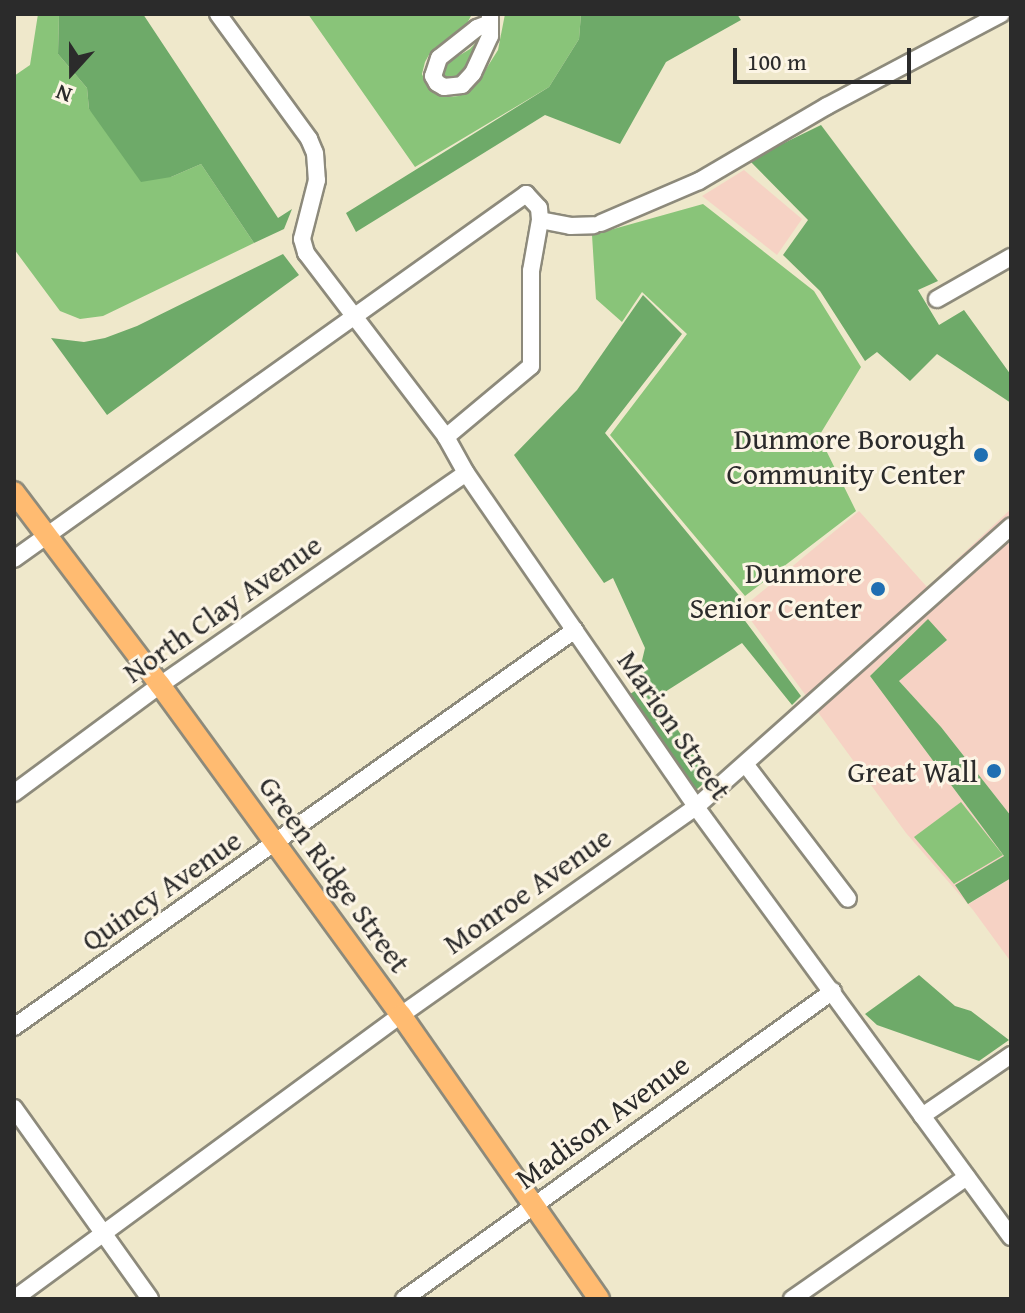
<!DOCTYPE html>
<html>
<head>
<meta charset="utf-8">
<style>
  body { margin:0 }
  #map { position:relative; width:1025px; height:1313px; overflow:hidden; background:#efe8cb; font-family:"Gentium Book Plus",serif }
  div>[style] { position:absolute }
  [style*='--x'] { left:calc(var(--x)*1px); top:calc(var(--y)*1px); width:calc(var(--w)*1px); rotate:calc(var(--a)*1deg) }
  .built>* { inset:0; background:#f6d2c4 }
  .green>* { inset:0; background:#89c479 }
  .forest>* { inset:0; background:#6eaa69 }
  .roads { filter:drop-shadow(2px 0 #8d8a7b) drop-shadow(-2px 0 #8d8a7b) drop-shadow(0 2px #8d8a7b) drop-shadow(0 -2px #8d8a7b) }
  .minor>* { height:16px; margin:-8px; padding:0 8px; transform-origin:8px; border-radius:8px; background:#fff }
  .major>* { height:20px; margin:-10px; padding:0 10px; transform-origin:10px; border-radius:10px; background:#ffbb71 }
  .dots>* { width:22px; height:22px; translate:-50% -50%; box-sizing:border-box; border:4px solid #fcf5e5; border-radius:50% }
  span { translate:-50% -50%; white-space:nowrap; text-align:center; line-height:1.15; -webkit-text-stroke:6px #fcf5e5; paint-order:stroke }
  .poi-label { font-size:30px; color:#2b2b2b }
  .right { translate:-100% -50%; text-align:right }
  .street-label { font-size:30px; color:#2b2b2b }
  .frame { position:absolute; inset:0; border:16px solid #2b2b2b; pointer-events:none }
  .north { position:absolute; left:32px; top:32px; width:80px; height:80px; -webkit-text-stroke:6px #fcf5e5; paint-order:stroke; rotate:201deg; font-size:22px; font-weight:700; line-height:32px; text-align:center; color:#2b2b2b }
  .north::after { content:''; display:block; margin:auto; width:28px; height:36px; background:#2b2b2b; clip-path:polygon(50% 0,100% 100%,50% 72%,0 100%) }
  .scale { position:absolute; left:733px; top:48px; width:178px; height:36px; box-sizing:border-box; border:4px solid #2b2b2b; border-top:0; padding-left:10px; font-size:24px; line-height:28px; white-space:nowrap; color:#2b2b2b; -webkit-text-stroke:6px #fcf5e5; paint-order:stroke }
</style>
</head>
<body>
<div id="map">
  <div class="built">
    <div style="clip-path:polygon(744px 170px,802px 219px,777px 255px,702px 196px)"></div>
    <div style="clip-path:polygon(1011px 509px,1011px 816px,941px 727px,899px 681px,947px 640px,928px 620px,870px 676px,1004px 856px,969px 904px,1011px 878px,1011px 962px,973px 910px,906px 833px,742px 608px,859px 511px,927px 587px)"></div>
  </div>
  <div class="green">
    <div style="clip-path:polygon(38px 14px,59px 14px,58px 54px,87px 88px,89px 109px,171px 177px,201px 164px,254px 243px,103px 316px,80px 319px,60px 311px,14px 249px,14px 76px,30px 65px)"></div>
    <div style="clip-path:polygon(308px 14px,472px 14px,462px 33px,430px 53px,425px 62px,422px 74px,427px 85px,446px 97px,459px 96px,481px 77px,498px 50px,505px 14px,581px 14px,579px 39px,549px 87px,415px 167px)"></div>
    <div style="clip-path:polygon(481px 37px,478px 52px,464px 73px,452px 79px,442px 75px,445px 64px,470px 49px)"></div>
    <div style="clip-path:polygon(703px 204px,814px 291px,861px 367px,819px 436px,856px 511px,745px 596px,610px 435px,687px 334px,642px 292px,622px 322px,596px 299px,592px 235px)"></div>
    <div style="clip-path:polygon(961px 802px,1003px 855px,954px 884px,914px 837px)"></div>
  </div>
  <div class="forest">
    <div style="clip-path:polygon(59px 14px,143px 14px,278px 218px,292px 209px,284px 229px,254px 243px,201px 164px,171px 177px,141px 182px,89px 109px,87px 88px,58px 54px)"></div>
    <div style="clip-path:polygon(581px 14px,737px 14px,741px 20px,666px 62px,620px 144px,545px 115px,356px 232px,346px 213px,549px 87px,579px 39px)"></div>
    <div style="clip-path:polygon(821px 125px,938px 281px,918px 290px,939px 325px,964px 310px,1011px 375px,1011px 403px,937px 354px,910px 381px,877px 352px,865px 361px,820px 291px,783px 255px,808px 220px,749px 160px)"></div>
    <div style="clip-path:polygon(283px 254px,299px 275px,107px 415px,51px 338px,84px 342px,105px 338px,137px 326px)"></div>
    <div style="clip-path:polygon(643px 295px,682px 334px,605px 433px,742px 599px,734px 606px,801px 696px,792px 705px,742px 643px,657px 697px,709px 779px,691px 794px,627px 696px,647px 683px,640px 669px,645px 648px,613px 578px,604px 583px,514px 455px,577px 390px)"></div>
    <div style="clip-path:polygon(928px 619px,947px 640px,899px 681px,941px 727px,1011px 816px,1011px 878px,968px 904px,955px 885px,1004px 856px,870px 676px)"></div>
    <div style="clip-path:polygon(919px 975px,955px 1006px,971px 1011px,1009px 1040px,979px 1061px,877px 1025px,865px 1014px)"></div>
  </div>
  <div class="roads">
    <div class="minor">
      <div style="--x:218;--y:14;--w:155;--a:53.9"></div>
      <div style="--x:309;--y:139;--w:15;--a:67"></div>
      <div style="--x:315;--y:153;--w:27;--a:86"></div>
      <div style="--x:317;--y:180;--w:61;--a:104.3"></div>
      <div style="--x:302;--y:239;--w:15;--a:74"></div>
      <div style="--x:306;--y:253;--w:231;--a:52.7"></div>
      <div style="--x:446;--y:437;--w:41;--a:60.9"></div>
      <div style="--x:466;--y:473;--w:406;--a:55.4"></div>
      <div style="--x:696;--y:807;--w:533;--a:53.78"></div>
      <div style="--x:490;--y:23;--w:14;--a:159"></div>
      <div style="--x:477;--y:28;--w:48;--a:141.7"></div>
      <div style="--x:439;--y:58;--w:19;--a:108"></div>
      <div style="--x:433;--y:76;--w:8;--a:60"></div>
      <div style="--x:437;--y:83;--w:8;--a:30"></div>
      <div style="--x:444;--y:87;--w:18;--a:-6"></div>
      <div style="--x:462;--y:85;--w:16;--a:-47"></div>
      <div style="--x:473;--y:73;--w:41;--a:-65.3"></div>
      <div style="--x:490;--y:36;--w:22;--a:-90"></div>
      <div style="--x:540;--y:220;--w:31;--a:11"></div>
      <div style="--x:570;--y:226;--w:24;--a:-2"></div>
      <div style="--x:601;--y:223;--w:107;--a:-23.2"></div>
      <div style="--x:699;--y:181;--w:148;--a:-30.4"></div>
      <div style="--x:827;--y:106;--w:197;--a:-27.9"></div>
      <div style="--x:937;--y:299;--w:85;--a:-29.6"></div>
      <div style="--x:14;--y:559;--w:629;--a:-35.48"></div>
      <div style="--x:526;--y:194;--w:19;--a:47"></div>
      <div style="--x:539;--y:208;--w:12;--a:85"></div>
      <div style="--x:540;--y:220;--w:52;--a:100"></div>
      <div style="--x:531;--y:271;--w:95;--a:90"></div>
      <div style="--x:531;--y:366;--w:111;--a:140.1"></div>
      <div style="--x:746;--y:765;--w:168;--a:52.7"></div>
      <div style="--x:14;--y:793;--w:182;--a:-36.5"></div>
      <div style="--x:160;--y:685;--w:372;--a:-34.7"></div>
      <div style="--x:14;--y:1027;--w:687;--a:-35.29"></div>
      <div style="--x:14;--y:1108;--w:234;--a:54.5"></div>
      <div style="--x:922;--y:1116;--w:108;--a:-34.4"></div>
      <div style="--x:14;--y:1299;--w:480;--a:-36.3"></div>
      <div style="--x:401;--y:1015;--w:361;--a:-35.2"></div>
      <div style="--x:696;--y:807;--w:422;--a:-41.7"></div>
      <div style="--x:404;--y:1299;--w:528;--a:-35.68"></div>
      <div style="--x:792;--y:1299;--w:213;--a:-34.9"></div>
    </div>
    <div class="major">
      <div style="--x:14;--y:492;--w:242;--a:52.9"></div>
      <div style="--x:160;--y:685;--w:409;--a:53.9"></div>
      <div style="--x:401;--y:1015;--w:346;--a:55.1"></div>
    </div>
  </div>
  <div class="dots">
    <div style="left:981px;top:455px;background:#1f6fb2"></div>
    <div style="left:878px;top:589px;background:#1f6fb2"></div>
    <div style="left:994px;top:771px;background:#1f6fb2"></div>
  </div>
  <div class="poi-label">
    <span class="right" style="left:965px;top:455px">Dunmore Borough<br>Community Center</span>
    <span class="right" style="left:862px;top:589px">Dunmore<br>Senior Center</span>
    <span class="right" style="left:978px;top:771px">Great Wall</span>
  </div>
  <div class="street-label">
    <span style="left:222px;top:608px;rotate:-35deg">North Clay Avenue</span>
    <span style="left:675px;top:725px;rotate:55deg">Marion Street</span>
    <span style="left:335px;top:874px;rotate:54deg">Green Ridge Street</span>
    <span style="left:161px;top:890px;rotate:-35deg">Quincy Avenue</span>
    <span style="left:527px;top:890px;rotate:-35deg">Monroe Avenue</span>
    <span style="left:602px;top:1121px;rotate:-36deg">Madison Avenue</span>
  </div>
  <div class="frame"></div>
  <div class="north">N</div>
  <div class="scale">100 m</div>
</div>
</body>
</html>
